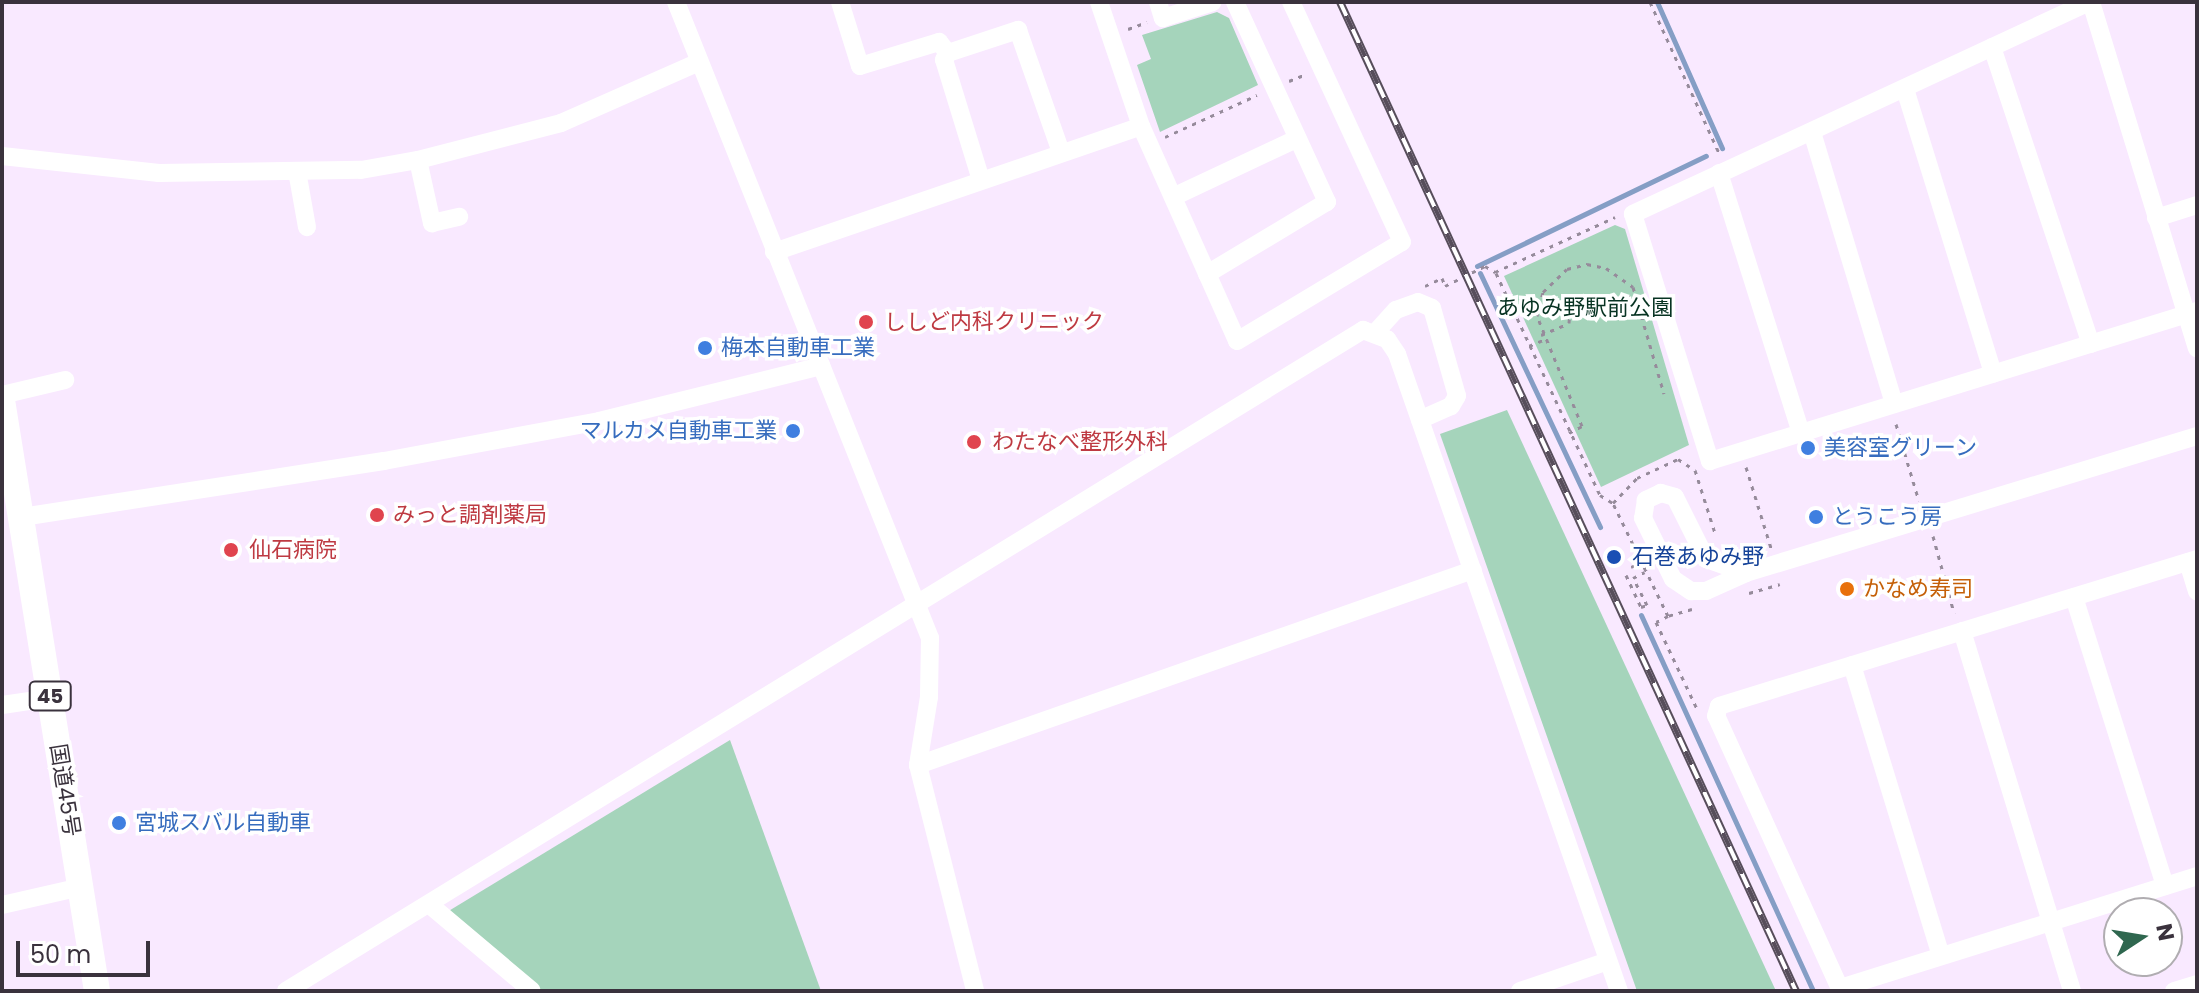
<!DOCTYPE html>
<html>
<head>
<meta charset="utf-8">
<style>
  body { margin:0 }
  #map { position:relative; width:2199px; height:993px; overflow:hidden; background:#f9e9ff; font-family:Poppins,"Noto Sans JP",sans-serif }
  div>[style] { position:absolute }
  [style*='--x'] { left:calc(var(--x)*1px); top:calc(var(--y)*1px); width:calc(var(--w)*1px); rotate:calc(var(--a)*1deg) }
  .green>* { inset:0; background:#a5d4bb }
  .stream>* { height:5px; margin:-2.5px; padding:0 2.5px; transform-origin:2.5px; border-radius:2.5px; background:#859ec5 }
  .path>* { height:3px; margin-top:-1.5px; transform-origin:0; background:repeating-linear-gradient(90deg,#968b9b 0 4px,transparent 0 10px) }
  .minor>* { height:18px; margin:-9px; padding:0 9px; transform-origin:9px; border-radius:9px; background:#fff }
  .highway>* { height:26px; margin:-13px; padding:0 13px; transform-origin:13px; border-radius:13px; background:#fff }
  .rail>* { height:8px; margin-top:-4px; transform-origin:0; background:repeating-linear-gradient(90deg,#fff 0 15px,#574e5b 0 30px); box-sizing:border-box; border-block:2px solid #574e5b }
  .dots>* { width:22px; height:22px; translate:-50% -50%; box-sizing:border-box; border:4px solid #fff; border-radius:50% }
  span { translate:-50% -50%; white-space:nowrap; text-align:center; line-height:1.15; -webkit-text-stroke:7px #fff; paint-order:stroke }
  .shield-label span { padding:2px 6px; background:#fff; border:2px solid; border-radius:6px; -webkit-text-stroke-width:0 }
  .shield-label { font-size:20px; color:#3a323d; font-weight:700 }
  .park-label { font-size:22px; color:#073322 }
  .health-label { font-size:22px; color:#be3a42 }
  .left { translate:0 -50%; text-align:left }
  .shop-label { font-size:22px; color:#366cbe }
  .right { translate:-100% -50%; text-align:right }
  .transit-label { font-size:22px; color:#164399 }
  .food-label { font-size:22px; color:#c56008 }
  .street-label { font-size:22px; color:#3a323d }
  .frame { position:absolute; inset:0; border:4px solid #3a323d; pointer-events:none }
  .north { position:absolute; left:2103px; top:897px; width:80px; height:80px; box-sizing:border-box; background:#fff; border:2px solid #b0adb1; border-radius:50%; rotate:78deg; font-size:22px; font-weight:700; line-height:32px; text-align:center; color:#3a323d }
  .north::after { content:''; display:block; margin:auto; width:28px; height:36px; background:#2f674f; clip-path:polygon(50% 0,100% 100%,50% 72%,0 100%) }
  .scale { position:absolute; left:16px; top:941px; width:134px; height:36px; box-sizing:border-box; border:4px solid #3a323d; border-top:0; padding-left:10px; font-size:24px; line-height:28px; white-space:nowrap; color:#3a323d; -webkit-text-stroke:6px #fff; paint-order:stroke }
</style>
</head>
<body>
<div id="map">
  <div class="green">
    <div style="clip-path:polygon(1217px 12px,1229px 18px,1258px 85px,1160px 132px,1137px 65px,1151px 59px,1142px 35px)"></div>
    <div style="clip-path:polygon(1615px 225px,1625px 229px,1689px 445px,1601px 487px,1504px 276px)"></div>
    <div style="clip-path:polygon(1507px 410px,1776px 991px,1637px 991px,1440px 434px)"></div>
    <div style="clip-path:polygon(730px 740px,821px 991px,538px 991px,447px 912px)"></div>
  </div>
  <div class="stream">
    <div style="--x:1657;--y:2;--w:160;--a:66"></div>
    <div style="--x:1477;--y:266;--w:254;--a:-25.7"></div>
    <div style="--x:1480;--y:273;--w:281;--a:64.7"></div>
    <div style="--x:1641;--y:615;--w:413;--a:65.4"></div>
  </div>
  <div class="path">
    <div style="--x:1650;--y:2;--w:168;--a:65.4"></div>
    <div style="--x:1128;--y:29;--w:20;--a:-20"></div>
    <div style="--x:1289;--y:81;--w:16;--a:-22"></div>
    <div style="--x:1165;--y:137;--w:101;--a:-24.5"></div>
    <div style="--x:1496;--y:273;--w:245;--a:64.9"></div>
    <div style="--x:1600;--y:495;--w:15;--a:32"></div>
    <div style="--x:1425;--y:286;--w:19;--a:-25"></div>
    <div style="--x:1442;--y:278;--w:9;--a:69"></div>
    <div style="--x:1445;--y:286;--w:45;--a:-26.6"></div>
    <div style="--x:1485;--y:266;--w:12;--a:31"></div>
    <div style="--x:1495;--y:272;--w:132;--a:-24.6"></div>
    <div style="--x:1541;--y:335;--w:30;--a:-23"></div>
    <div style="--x:1569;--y:323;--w:16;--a:-86"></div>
    <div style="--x:1570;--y:307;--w:15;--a:-42"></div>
    <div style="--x:1581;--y:297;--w:14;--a:-4"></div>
    <div style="--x:1595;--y:296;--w:16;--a:35"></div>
    <div style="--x:1608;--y:305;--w:29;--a:-22"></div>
    <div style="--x:1529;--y:346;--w:15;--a:-23"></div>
    <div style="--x:1896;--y:424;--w:80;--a:73.4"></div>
    <div style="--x:1569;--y:433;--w:15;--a:-28"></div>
    <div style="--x:1582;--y:426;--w:119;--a:-112.2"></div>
    <div style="--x:1537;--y:316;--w:25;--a:-76"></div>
    <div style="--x:1543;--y:292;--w:33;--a:-44"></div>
    <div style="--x:1567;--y:269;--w:21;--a:-14"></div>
    <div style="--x:1587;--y:264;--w:19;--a:12"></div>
    <div style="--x:1606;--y:268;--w:33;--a:35"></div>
    <div style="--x:1633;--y:287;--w:111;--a:73.8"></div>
    <div style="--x:1746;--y:467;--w:85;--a:72.8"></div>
    <div style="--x:1933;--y:536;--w:80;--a:74.7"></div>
    <div style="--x:1631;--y:567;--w:10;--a:-24"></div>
    <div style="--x:1626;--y:575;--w:35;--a:65"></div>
    <div style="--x:1641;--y:607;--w:6;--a:-18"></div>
    <div style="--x:1647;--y:605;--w:30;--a:-117"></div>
    <div style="--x:1633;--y:578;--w:13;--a:-27"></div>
    <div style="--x:1749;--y:593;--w:32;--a:-16"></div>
    <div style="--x:1692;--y:609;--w:25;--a:164"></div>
    <div style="--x:1668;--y:616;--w:126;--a:-116"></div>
    <div style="--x:1613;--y:503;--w:35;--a:-46"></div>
    <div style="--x:1637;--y:478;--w:45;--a:-24.9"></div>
    <div style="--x:1678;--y:459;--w:20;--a:33"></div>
    <div style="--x:1695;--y:470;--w:66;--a:72.4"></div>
    <div style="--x:1668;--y:616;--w:13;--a:153"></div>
    <div style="--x:1656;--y:622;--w:98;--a:64.7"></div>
  </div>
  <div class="minor">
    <div style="--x:676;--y:2;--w:685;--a:68.23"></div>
    <div style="--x:930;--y:638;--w:59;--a:91"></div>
    <div style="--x:929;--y:697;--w:69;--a:99.2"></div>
    <div style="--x:918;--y:765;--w:233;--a:75.8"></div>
    <div style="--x:840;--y:2;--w:67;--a:72.6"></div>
    <div style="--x:860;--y:66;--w:83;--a:-16.9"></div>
    <div style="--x:939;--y:42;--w:14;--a:51"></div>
    <div style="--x:1099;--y:2;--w:131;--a:71.3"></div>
    <div style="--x:1141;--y:126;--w:235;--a:65.9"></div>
    <div style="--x:1237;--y:341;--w:192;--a:-31"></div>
    <div style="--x:1402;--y:242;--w:264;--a:-114.8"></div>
    <div style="--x:1158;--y:2;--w:17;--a:73"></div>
    <div style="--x:1163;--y:18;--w:52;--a:-17.7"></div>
    <div style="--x:2089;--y:2;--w:503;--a:155.07"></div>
    <div style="--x:1633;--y:214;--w:259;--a:72.7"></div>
    <div style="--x:1710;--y:461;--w:510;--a:-17.12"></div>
    <div style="--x:2091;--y:2;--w:362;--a:73"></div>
    <div style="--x:1992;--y:47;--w:313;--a:71.6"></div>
    <div style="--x:1905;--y:89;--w:298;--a:72.8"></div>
    <div style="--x:1812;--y:132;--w:284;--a:73.2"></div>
    <div style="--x:2;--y:156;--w:158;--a:6.2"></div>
    <div style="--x:159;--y:173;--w:202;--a:-0.9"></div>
    <div style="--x:361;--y:170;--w:58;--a:-10"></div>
    <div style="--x:418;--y:160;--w:148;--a:-14.5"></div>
    <div style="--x:561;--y:123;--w:151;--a:-23.8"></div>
    <div style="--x:418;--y:160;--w:65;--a:77.5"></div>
    <div style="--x:432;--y:223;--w:28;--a:-13"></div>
    <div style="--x:297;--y:171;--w:57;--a:79.9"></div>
    <div style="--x:1719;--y:173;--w:273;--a:72.5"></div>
    <div style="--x:981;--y:180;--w:126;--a:-107.1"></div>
    <div style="--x:944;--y:60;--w:8;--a:-60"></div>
    <div style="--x:948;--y:53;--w:74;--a:-18.2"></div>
    <div style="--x:1018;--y:30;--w:129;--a:70.6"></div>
    <div style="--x:1173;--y:197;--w:136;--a:-25.2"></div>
    <div style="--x:2156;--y:218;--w:43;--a:-17.6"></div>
    <div style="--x:774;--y:252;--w:388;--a:-18.9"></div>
    <div style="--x:1207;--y:274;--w:140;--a:-31"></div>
    <div style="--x:1327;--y:202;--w:220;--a:-114.7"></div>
    <div style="--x:1375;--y:333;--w:31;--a:-48"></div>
    <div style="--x:1396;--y:310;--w:23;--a:-20"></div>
    <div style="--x:1418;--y:302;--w:15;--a:23"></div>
    <div style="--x:1432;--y:308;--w:91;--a:74.1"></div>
    <div style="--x:1457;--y:396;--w:12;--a:121"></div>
    <div style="--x:1451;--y:406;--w:34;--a:156"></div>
    <div style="--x:2;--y:395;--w:65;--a:-13.4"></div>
    <div style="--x:22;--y:517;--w:366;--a:-8.8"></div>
    <div style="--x:384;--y:461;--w:219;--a:-10.5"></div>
    <div style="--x:599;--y:421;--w:229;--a:-13.9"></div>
    <div style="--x:2188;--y:562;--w:31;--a:73"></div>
    <div style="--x:1746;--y:573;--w:42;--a:-160.7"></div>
    <div style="--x:1706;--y:559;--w:69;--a:-116.6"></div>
    <div style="--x:1675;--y:497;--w:15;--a:-164"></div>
    <div style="--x:1661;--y:493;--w:17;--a:155"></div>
    <div style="--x:1646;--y:500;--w:18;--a:99"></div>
    <div style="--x:1643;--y:518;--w:68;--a:63.8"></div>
    <div style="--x:1673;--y:579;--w:22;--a:34"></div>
    <div style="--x:1691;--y:591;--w:15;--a:0"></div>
    <div style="--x:1706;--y:591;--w:44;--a:-24.2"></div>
    <div style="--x:1746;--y:573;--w:471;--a:-16.9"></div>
    <div style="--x:2074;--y:597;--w:303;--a:72.5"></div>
    <div style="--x:1962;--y:631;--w:376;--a:73"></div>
    <div style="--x:1852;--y:665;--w:304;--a:73"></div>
    <div style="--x:2;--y:705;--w:49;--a:-8.3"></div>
    <div style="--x:918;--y:765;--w:588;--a:-19.36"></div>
    <div style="--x:2;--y:905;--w:81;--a:-12.8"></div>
    <div style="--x:430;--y:905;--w:133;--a:40.1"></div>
    <div style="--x:1840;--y:988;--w:374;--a:-17.4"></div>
    <div style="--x:286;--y:991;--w:1264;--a:-31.54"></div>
    <div style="--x:1363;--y:330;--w:26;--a:21"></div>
    <div style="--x:1387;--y:339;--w:18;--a:56"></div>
    <div style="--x:1397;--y:354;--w:675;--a:70.79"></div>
    <div style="--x:1520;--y:991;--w:93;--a:-18.8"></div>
    <div style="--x:1841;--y:991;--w:302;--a:-114.4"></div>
    <div style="--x:1716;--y:716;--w:10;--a:-73"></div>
    <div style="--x:1719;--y:706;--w:500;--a:-17.09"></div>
    <div style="--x:2174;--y:991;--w:24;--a:-17"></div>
  </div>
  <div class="highway">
    <div style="--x:2;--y:400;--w:599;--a:80.87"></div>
  </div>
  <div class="rail">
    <div style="--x:1340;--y:2;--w:1089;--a:65.25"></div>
  </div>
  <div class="dots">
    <div style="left:866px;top:322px;background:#e0444e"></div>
    <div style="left:705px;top:348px;background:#3f7fe0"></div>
    <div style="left:793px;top:431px;background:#3f7fe0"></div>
    <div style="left:974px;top:442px;background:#e0444e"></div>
    <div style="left:1808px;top:448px;background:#3f7fe0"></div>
    <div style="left:377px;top:515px;background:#e0444e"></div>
    <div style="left:1816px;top:517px;background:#3f7fe0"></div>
    <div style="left:231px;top:550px;background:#e0444e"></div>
    <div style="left:1614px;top:557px;background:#1a4fb4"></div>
    <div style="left:1847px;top:589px;background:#e8710a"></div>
    <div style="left:119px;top:823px;background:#3f7fe0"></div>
  </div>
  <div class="shield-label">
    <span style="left:50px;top:696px">45</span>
  </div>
  <div class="park-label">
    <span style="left:1585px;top:308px">あゆみ野駅前公園</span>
  </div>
  <div class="health-label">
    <span class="left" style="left:884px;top:322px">ししど内科クリニック</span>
    <span class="left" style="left:992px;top:442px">わたなべ整形外科</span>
    <span class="left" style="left:393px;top:515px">みっと調剤薬局</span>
    <span class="left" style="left:249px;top:550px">仙石病院</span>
  </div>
  <div class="shop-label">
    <span class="left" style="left:721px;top:348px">梅本自動車工業</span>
    <span class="right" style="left:777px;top:431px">マルカメ自動車工業</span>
    <span class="left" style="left:1824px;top:448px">美容室グリーン</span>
    <span class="left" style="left:1832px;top:517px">とうこう房</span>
    <span class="left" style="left:135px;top:823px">宮城スバル自動車</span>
  </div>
  <div class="transit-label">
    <span class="left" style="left:1632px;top:557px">石巻あゆみ野</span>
  </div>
  <div class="food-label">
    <span class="left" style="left:1863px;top:589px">かなめ寿司</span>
  </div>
  <div class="street-label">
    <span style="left:65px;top:790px;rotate:81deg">国道45号</span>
  </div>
  <div class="frame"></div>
  <div class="north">N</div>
  <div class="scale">50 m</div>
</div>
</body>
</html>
